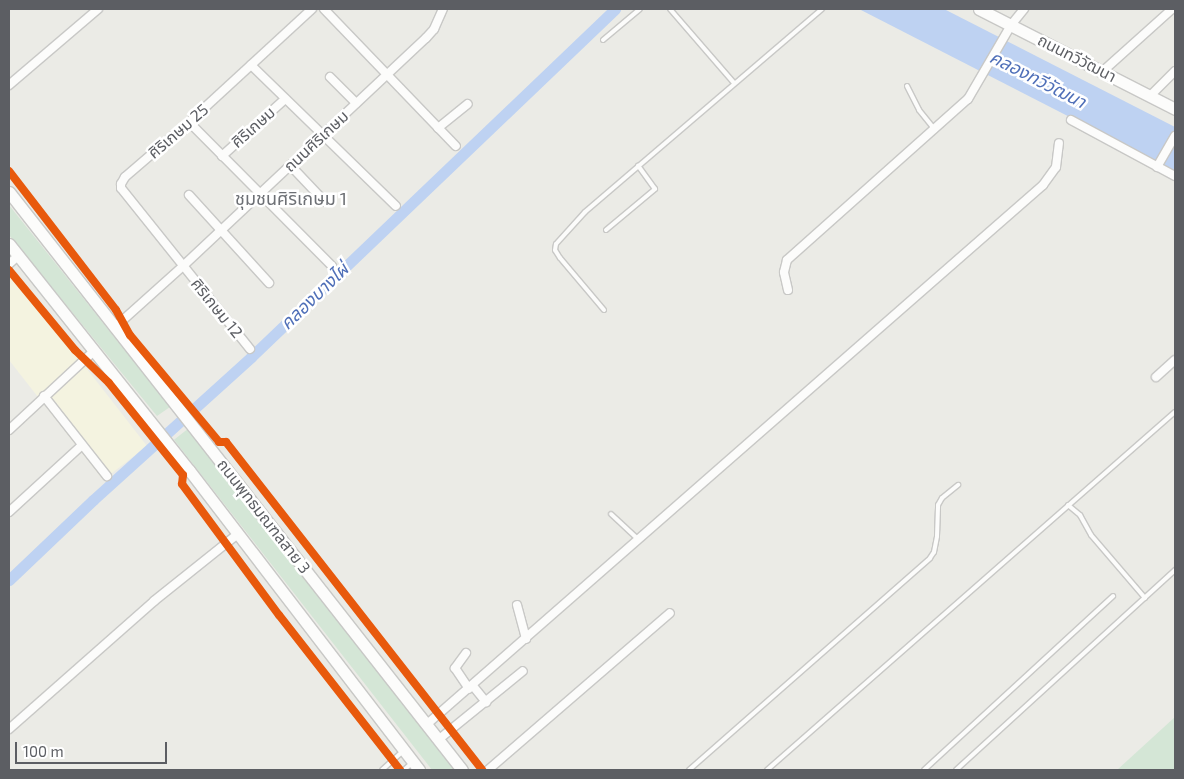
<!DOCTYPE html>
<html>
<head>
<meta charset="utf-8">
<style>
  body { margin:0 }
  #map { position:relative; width:1184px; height:779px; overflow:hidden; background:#ebebe6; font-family:"Exo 2","Noto Sans Thai",sans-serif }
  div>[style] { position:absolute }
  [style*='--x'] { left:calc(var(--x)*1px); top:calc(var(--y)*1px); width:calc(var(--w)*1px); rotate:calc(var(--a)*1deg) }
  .commercial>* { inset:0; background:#f4f3e0 }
  .green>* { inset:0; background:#d4e6d6; transform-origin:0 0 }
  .water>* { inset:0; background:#bed2f2 }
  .canal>* { height:11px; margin:-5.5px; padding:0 5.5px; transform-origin:5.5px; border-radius:5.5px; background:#bed2f2 }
  .roads { filter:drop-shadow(1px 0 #c8c8c6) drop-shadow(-1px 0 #c8c8c6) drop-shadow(0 1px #c8c8c6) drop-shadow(0 -1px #c8c8c6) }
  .lane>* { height:4px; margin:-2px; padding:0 2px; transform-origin:2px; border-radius:2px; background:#fcfcfb }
  .street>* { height:8px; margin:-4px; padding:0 4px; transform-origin:4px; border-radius:4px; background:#fcfcfb }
  .secondary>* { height:11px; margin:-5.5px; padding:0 5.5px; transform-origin:5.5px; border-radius:5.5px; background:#fcfcfb }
  .cycleway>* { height:8px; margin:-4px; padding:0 4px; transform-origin:4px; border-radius:4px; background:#e8590c }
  span { translate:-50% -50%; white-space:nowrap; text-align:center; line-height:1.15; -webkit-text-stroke:5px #fff; paint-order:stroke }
  .street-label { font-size:16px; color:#5c5e63 }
  .water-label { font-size:18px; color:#4f6fb8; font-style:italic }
  .neighbourhood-label { font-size:18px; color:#6d7075 }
  .frame { position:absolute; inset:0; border:10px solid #5c5e63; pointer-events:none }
  .scale { position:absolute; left:15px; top:742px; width:152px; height:22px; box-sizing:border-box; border:2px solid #5c5e63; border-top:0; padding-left:6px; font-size:15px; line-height:18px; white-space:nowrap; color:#5c5e63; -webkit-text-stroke:4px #fff; paint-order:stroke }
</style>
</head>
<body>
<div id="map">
  <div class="commercial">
    <div style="clip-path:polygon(9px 269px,147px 446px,103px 480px,9px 360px)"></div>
  </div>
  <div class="green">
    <div style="clip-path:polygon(9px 205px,170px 407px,157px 416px,9px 235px)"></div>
    <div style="left:189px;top:428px;width:433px;height:19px;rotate:52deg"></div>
    <div style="clip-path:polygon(1175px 717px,1175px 770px,1117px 770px)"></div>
  </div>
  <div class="water">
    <div style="clip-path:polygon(859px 9px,944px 9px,1175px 127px,1175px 171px)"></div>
  </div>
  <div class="canal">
    <div style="--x:9;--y:580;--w:116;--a:-43.6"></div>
    <div style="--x:93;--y:500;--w:213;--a:-42.1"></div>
    <div style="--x:251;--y:357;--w:504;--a:-43.71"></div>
  </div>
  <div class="roads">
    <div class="lane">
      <div style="--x:670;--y:9;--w:98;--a:49.1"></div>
      <div style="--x:603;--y:40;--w:48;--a:-40"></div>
      <div style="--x:907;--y:86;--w:27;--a:63"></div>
      <div style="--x:919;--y:110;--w:26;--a:51"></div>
      <div style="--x:606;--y:230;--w:64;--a:-39.9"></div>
      <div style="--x:655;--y:189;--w:29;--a:-126"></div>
      <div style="--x:604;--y:310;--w:68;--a:-130.2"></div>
      <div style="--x:560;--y:258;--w:9;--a:-122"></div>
      <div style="--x:555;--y:250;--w:6;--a:-81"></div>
      <div style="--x:556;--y:244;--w:43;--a:-47.8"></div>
      <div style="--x:585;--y:212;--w:312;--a:-40.6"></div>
      <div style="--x:1068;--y:505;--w:16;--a:40"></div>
      <div style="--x:1080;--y:515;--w:23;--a:61"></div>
      <div style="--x:1091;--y:535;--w:83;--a:49.4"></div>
      <div style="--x:611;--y:514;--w:38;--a:43"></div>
      <div style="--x:382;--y:770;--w:28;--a:-42"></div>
      <div style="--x:404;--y:770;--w:9;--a:-41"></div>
      <div style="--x:689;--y:770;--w:321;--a:-41.3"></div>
      <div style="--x:930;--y:558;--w:7;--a:-56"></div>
      <div style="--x:934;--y:552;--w:16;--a:-79"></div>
      <div style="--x:937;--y:536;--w:31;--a:-88"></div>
      <div style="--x:938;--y:505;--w:8;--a:-60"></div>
      <div style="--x:942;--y:498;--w:21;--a:-39"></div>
      <div style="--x:767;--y:770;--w:543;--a:-41.27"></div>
      <div style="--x:924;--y:770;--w:257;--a:-42.6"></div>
      <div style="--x:956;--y:770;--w:297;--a:-42.4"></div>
    </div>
    <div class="street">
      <div style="--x:324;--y:9;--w:190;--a:46.1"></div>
      <div style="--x:251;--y:65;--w:202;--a:44.2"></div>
      <div style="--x:1103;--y:71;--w:93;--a:-41.9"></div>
      <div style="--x:330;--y:77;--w:37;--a:45"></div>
      <div style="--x:9;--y:85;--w:117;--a:-40.5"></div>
      <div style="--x:1150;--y:96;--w:35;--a:-45"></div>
      <div style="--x:1071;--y:120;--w:118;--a:28.3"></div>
      <div style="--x:189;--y:122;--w:203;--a:45.2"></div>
      <div style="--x:438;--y:128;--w:38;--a:-39"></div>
      <div style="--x:222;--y:156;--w:85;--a:-42.1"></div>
      <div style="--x:290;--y:165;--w:51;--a:46.6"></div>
      <div style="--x:1157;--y:167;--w:36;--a:-60"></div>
      <div style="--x:189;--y:195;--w:119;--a:47.7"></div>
      <div style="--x:9;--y:264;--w:12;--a:-42"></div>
      <div style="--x:788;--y:290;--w:18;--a:-103"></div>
      <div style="--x:784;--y:272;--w:12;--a:-76"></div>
      <div style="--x:787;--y:260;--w:242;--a:-41.7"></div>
      <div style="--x:968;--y:99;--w:86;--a:-59.8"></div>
      <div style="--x:1011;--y:25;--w:21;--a:-51"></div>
      <div style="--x:114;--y:328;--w:93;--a:-41.9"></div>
      <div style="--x:183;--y:266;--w:333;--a:-43.2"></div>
      <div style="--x:426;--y:38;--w:12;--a:-48"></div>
      <div style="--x:434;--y:29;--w:22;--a:-66"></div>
      <div style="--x:250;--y:349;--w:206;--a:-128.7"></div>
      <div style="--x:121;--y:188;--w:4;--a:-90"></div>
      <div style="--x:121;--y:184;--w:8;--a:-60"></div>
      <div style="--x:125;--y:177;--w:84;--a:-40.7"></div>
      <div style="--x:189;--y:122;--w:167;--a:-42.6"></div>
      <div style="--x:1156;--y:377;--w:25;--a:-42"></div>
      <div style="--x:44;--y:396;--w:102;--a:51.8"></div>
      <div style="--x:9;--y:430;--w:116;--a:-42.9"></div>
      <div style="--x:9;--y:512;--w:99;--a:-42.5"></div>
      <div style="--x:517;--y:605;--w:35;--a:75"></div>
      <div style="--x:466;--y:653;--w:19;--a:126"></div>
      <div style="--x:455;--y:668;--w:25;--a:56"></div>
      <div style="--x:473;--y:686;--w:21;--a:51"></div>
      <div style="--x:426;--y:725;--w:820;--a:-41.19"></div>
      <div style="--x:1043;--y:185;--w:22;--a:-54"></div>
      <div style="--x:1056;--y:167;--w:24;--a:-83"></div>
      <div style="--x:9;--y:729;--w:193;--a:-41.4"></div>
      <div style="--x:154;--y:601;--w:107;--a:-38.6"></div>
      <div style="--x:438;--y:740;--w:109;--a:-39.1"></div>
      <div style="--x:488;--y:770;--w:240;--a:-40.8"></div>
    </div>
    <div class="secondary">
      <div style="--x:979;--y:9;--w:220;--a:27"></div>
      <div style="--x:9;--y:192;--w:734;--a:51.91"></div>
      <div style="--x:9;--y:244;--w:289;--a:51.5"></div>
      <div style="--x:189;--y:470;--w:378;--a:52.5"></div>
    </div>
  </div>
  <div class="cycleway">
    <div style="--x:9;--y:171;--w:175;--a:52.4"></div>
    <div style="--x:116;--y:310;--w:29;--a:61"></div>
    <div style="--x:130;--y:335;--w:139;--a:50.2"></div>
    <div style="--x:219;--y:442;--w:7;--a:0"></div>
    <div style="--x:226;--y:442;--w:416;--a:52"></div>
    <div style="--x:9;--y:270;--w:104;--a:50.5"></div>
    <div style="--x:75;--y:350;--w:47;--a:44.1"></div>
    <div style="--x:109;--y:383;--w:118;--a:51.2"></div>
    <div style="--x:183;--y:475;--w:9;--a:96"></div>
    <div style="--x:182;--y:484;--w:163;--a:53.5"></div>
    <div style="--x:279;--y:615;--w:197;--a:52"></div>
  </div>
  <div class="street-label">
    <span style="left:1077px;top:58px;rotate:27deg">ถนนทวีวัฒนา</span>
    <span style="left:253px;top:127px;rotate:-42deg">ศิริเกษม</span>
    <span style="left:178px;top:131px;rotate:-41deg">ศิริเกษม 25</span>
    <span style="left:316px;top:141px;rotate:-43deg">ถนนศิริเกษม</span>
    <span style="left:217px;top:308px;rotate:51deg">ศิริเกษม 12</span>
    <span style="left:264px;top:516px;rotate:52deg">ถนนพุทธมณฑลสาย 3</span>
  </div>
  <div class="water-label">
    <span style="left:1038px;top:79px;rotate:27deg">คลองทวีวัฒนา</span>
    <span style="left:314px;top:296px;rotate:-44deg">คลองบางไผ่</span>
  </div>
  <div class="neighbourhood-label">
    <span style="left:291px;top:198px">ชุมชนศิริเกษม 1</span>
  </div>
  <div class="frame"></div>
  <div class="scale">100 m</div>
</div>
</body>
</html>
